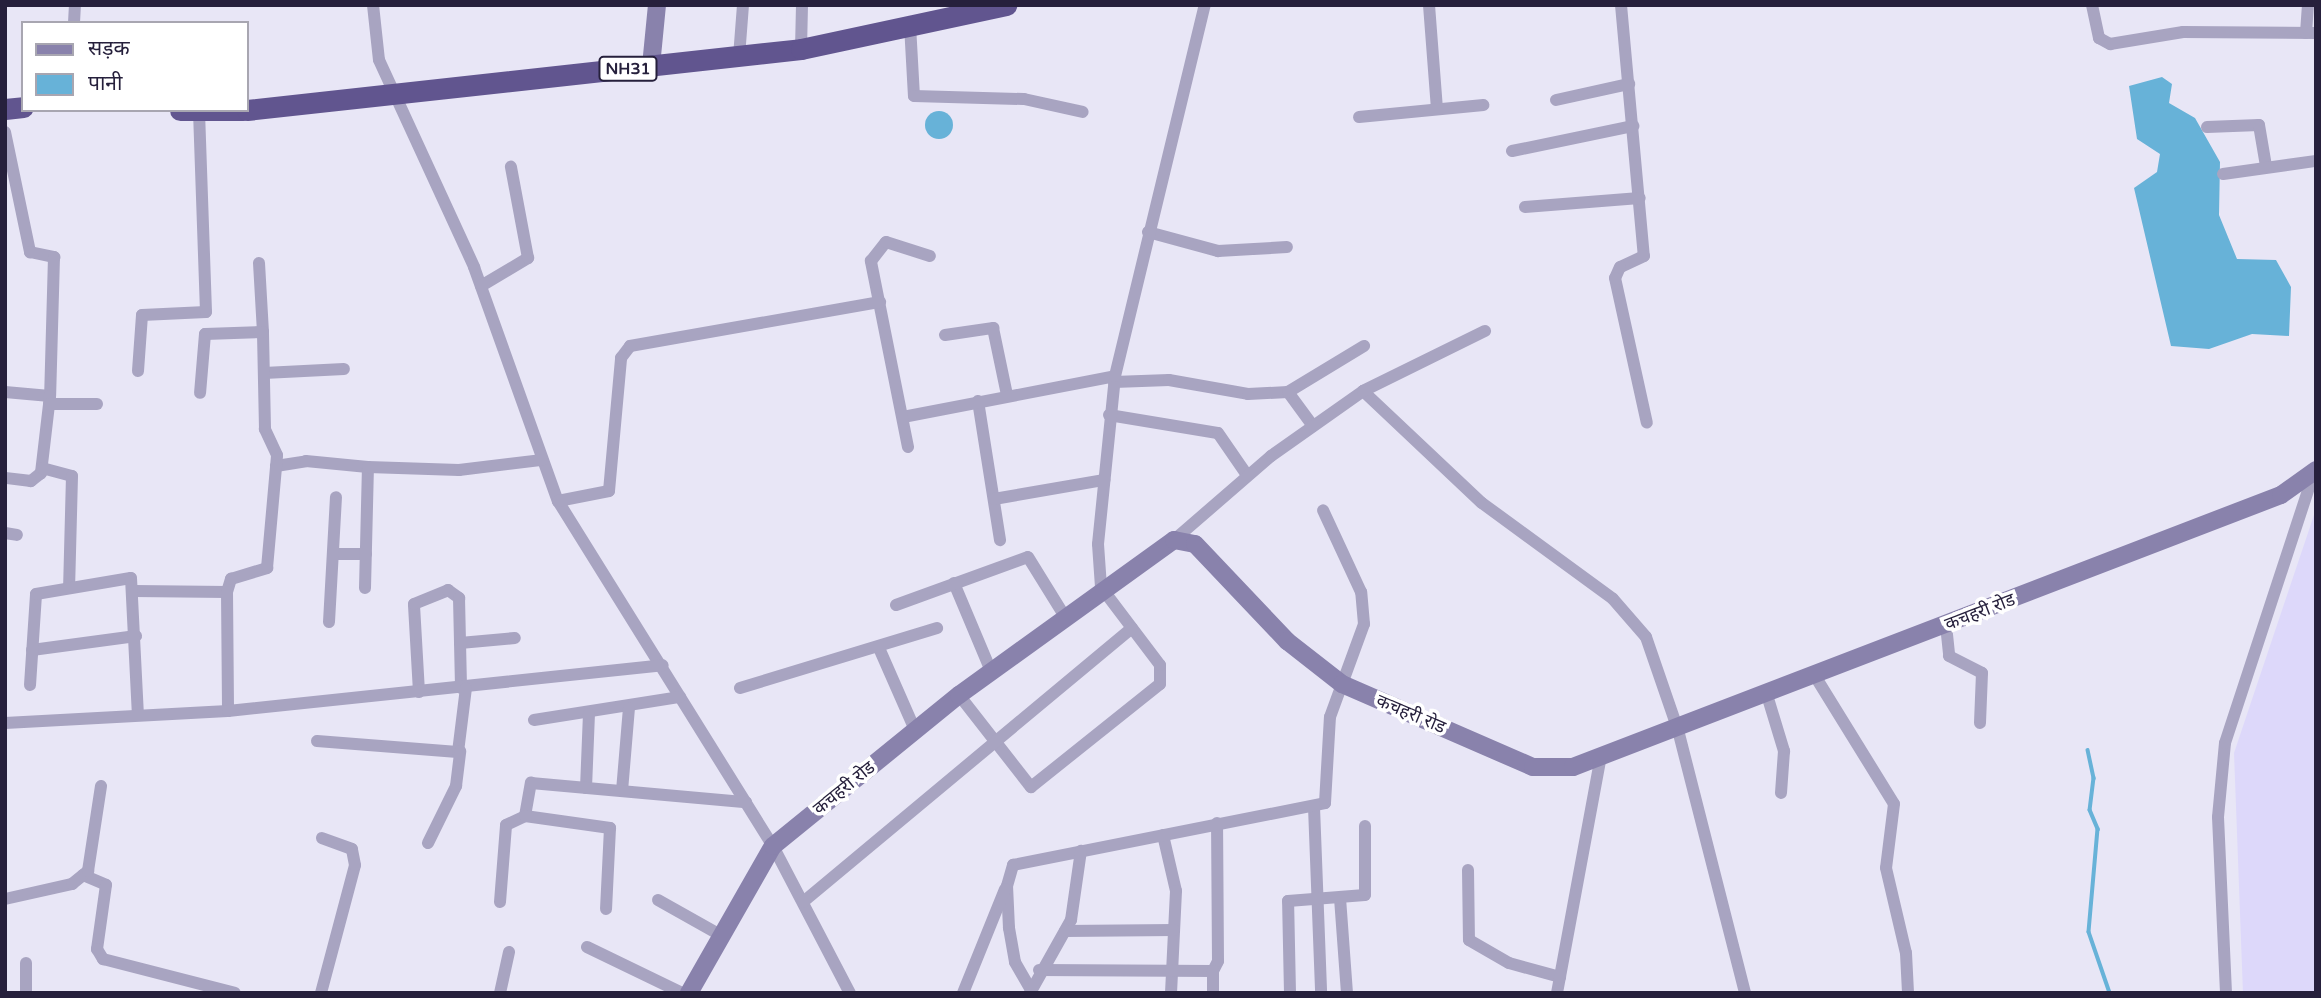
<!DOCTYPE html>
<html>
<head>
<meta charset="utf-8">
<style>
  body { margin:0 }
  #map { position:relative; width:2321px; height:998px; overflow:hidden; background:#e8e6f6; font-family:"Varela Round","Noto Sans Devanagari",sans-serif }
  div>[style] { position:absolute }
  [style*='--x'] { left:calc(var(--x)*1px); top:calc(var(--y)*1px); width:calc(var(--w)*1px); rotate:calc(var(--a)*1deg) }
  .built>* { inset:0; background:#ddd8fa }
  .water>* { inset:0; background:#67b2d8 }
  .round { border-radius:50% }
  .stream>* { height:3.5px; margin:-1.75px; padding:0 1.75px; transform-origin:1.75px; border-radius:1.75px; background:#67b2d8 }
  .street>* { height:12px; margin:-6px; padding:0 6px; transform-origin:6px; border-radius:6px; background:#a8a4c1 }
  .secondary>* { height:18px; margin:-9px; padding:0 9px; transform-origin:9px; border-radius:9px; background:#8982ac }
  .highway>* { height:21px; margin:-10.5px; padding:0 10.5px; transform-origin:10.5px; border-radius:10.5px; background:#61558f }
  span { translate:-50% -50%; white-space:nowrap; text-align:center; line-height:1.15; -webkit-text-stroke:7px #fff; paint-order:stroke }
  .shield-label span { padding:2px 5px; background:#fff; border:2px solid; border-radius:5px; -webkit-text-stroke-width:0 }
  .shield-label { font-size:16px; color:#26203c; font-weight:700 }
  .street-label { font-size:18px; color:#26203c }
  .frame { position:absolute; inset:0; border:7px solid #26203c; pointer-events:none }
  .legend { position:absolute; left:21px; top:21px; width:228px; height:91px; box-sizing:border-box; background:#fff; border:2px solid #a8a6b1; margin:0; padding:9px 12px; list-style:none; font-size:21px; color:#26203c }
  .legend li { display:flex; align-items:center; gap:14px; height:35px }
  .legend b { width:35px; border:2px solid #a8a6b1 }
</style>
</head>
<body>
<div id="map">
  <div class="built">
    <div style="clip-path:polygon(2316px 509px,2316px 993px,2243px 993px,2234px 753px)"></div>
  </div>
  <div class="water">
    <div style="clip-path:polygon(2162px 77px,2172px 84px,2169px 103px,2195px 118px,2220px 162px,2219px 215px,2237px 259px,2276px 260px,2291px 287px,2289px 336px,2252px 334px,2209px 349px,2171px 346px,2134px 188px,2157px 172px,2160px 154px,2137px 139px,2129px 86px)"></div>
    <div class="round" style="left:925px;top:111px;width:28px;height:28px"></div>
  </div>
  <div class="stream">
    <div style="--x:2088;--y:750;--w:29;--a:78"></div>
    <div style="--x:2094;--y:778;--w:32;--a:97"></div>
    <div style="--x:2090;--y:810;--w:21;--a:67"></div>
    <div style="--x:2098;--y:829;--w:103;--a:95"></div>
    <div style="--x:2089;--y:932;--w:65;--a:71"></div>
  </div>
  <div class="street">
    <div style="--x:373;--y:5;--w:55;--a:83.8"></div>
    <div style="--x:379;--y:60;--w:228;--a:65.3"></div>
    <div style="--x:474;--y:267;--w:249;--a:70.3"></div>
    <div style="--x:558;--y:501;--w:407;--a:58.1"></div>
    <div style="--x:773;--y:846;--w:166;--a:62.4"></div>
    <div style="--x:1429;--y:5;--w:104;--a:85.6"></div>
    <div style="--x:1621;--y:5;--w:252;--a:84.8"></div>
    <div style="--x:1644;--y:256;--w:26;--a:155"></div>
    <div style="--x:1620;--y:267;--w:12;--a:114"></div>
    <div style="--x:1615;--y:278;--w:148;--a:77.6"></div>
    <div style="--x:2092;--y:5;--w:34;--a:78"></div>
    <div style="--x:2099;--y:38;--w:13;--a:29"></div>
    <div style="--x:2110;--y:44;--w:74;--a:-9.3"></div>
    <div style="--x:2183;--y:32;--w:133;--a:0.4"></div>
    <div style="--x:74;--y:23;--w:18;--a:-87"></div>
    <div style="--x:910;--y:25;--w:71;--a:86.8"></div>
    <div style="--x:914;--y:96;--w:110;--a:1.6"></div>
    <div style="--x:1024;--y:99;--w:60;--a:12.4"></div>
    <div style="--x:2306;--y:33;--w:28;--a:-86"></div>
    <div style="--x:801;--y:49;--w:44;--a:-88.7"></div>
    <div style="--x:739;--y:57;--w:52;--a:-85.6"></div>
    <div style="--x:1556;--y:100;--w:75;--a:-12.4"></div>
    <div style="--x:1359;--y:117;--w:125;--a:-5.5"></div>
    <div style="--x:2207;--y:127;--w:52;--a:-2.2"></div>
    <div style="--x:2259;--y:125;--w:42;--a:80.3"></div>
    <div style="--x:5;--y:132;--w:123;--a:78.2"></div>
    <div style="--x:30;--y:252;--w:25;--a:12"></div>
    <div style="--x:54;--y:257;--w:139;--a:91.6"></div>
    <div style="--x:1512;--y:151;--w:124;--a:-11.7"></div>
    <div style="--x:2223;--y:174;--w:94;--a:-8"></div>
    <div style="--x:1525;--y:207;--w:115;--a:-4.5"></div>
    <div style="--x:1148;--y:232;--w:73;--a:15.2"></div>
    <div style="--x:1218;--y:251;--w:69;--a:-3.3"></div>
    <div style="--x:259;--y:263;--w:69;--a:86.7"></div>
    <div style="--x:481;--y:286;--w:55;--a:-30.8"></div>
    <div style="--x:528;--y:258;--w:93;--a:-100.6"></div>
    <div style="--x:945;--y:335;--w:49;--a:-8.3"></div>
    <div style="--x:993;--y:328;--w:68;--a:78.2"></div>
    <div style="--x:138;--y:371;--w:56;--a:-85.9"></div>
    <div style="--x:142;--y:315;--w:64;--a:-2.7"></div>
    <div style="--x:206;--y:312;--w:201;--a:-92"></div>
    <div style="--x:264;--y:373;--w:80;--a:-2.9"></div>
    <div style="--x:1114;--y:382;--w:55;--a:-2.1"></div>
    <div style="--x:1169;--y:380;--w:80;--a:10"></div>
    <div style="--x:1248;--y:394;--w:40;--a:-2.9"></div>
    <div style="--x:1288;--y:392;--w:42;--a:53.7"></div>
    <div style="--x:1363;--y:391;--w:163;--a:43.3"></div>
    <div style="--x:1482;--y:503;--w:162;--a:36.2"></div>
    <div style="--x:1613;--y:599;--w:50;--a:49"></div>
    <div style="--x:1646;--y:637;--w:98;--a:71"></div>
    <div style="--x:1678;--y:730;--w:271;--a:75.7"></div>
    <div style="--x:5;--y:392;--w:45;--a:5.1"></div>
    <div style="--x:50;--y:396;--w:78;--a:96.7"></div>
    <div style="--x:41;--y:473;--w:13;--a:141"></div>
    <div style="--x:31;--y:481;--w:26;--a:-173"></div>
    <div style="--x:1288;--y:392;--w:89;--a:-31.2"></div>
    <div style="--x:978;--y:401;--w:141;--a:81"></div>
    <div style="--x:49;--y:404;--w:48;--a:0"></div>
    <div style="--x:1109;--y:415;--w:110;--a:9.4"></div>
    <div style="--x:1218;--y:433;--w:51;--a:55.4"></div>
    <div style="--x:903;--y:417;--w:216;--a:-10.9"></div>
    <div style="--x:908;--y:447;--w:190;--a:-101.3"></div>
    <div style="--x:871;--y:261;--w:24;--a:-52"></div>
    <div style="--x:886;--y:242;--w:46;--a:17.7"></div>
    <div style="--x:276;--y:466;--w:30;--a:-9"></div>
    <div style="--x:306;--y:461;--w:62;--a:5.5"></div>
    <div style="--x:42;--y:468;--w:31;--a:15"></div>
    <div style="--x:72;--y:476;--w:111;--a:91.5"></div>
    <div style="--x:994;--y:499;--w:112;--a:-9.8"></div>
    <div style="--x:558;--y:501;--w:52;--a:-11.1"></div>
    <div style="--x:609;--y:491;--w:134;--a:-84.8"></div>
    <div style="--x:621;--y:358;--w:15;--a:-53"></div>
    <div style="--x:630;--y:346;--w:254;--a:-10"></div>
    <div style="--x:5;--y:533;--w:12;--a:9"></div>
    <div style="--x:1174;--y:540;--w:128;--a:-40.9"></div>
    <div style="--x:1271;--y:456;--w:113;--a:-35.2"></div>
    <div style="--x:1363;--y:391;--w:136;--a:-26.2"></div>
    <div style="--x:333;--y:554;--w:33;--a:0"></div>
    <div style="--x:954;--y:583;--w:95;--a:67.2"></div>
    <div style="--x:365;--y:588;--w:121;--a:-88.6"></div>
    <div style="--x:368;--y:467;--w:91;--a:1.9"></div>
    <div style="--x:459;--y:470;--w:84;--a:-6.9"></div>
    <div style="--x:134;--y:591;--w:93;--a:0.6"></div>
    <div style="--x:227;--y:592;--w:14;--a:-73"></div>
    <div style="--x:231;--y:579;--w:38;--a:-17"></div>
    <div style="--x:267;--y:568;--w:113;--a:-84.9"></div>
    <div style="--x:277;--y:455;--w:29;--a:-115"></div>
    <div style="--x:265;--y:429;--w:97;--a:-91.2"></div>
    <div style="--x:263;--y:332;--w:58;--a:178"></div>
    <div style="--x:205;--y:334;--w:59;--a:94.8"></div>
    <div style="--x:227;--y:592;--w:119;--a:89.5"></div>
    <div style="--x:896;--y:605;--w:140;--a:-20"></div>
    <div style="--x:1028;--y:557;--w:68;--a:58.2"></div>
    <div style="--x:329;--y:622;--w:125;--a:-86.8"></div>
    <div style="--x:1946;--y:625;--w:31;--a:84"></div>
    <div style="--x:1949;--y:656;--w:37;--a:27"></div>
    <div style="--x:1982;--y:673;--w:50;--a:92.3"></div>
    <div style="--x:460;--y:643;--w:55;--a:-5.2"></div>
    <div style="--x:879;--y:648;--w:90;--a:66.3"></div>
    <div style="--x:32;--y:650;--w:105;--a:-7.7"></div>
    <div style="--x:1815;--y:676;--w:150;--a:58.3"></div>
    <div style="--x:1894;--y:804;--w:64;--a:97.1"></div>
    <div style="--x:1886;--y:868;--w:87;--a:76.8"></div>
    <div style="--x:1906;--y:953;--w:40;--a:87.1"></div>
    <div style="--x:30;--y:685;--w:91;--a:-86.2"></div>
    <div style="--x:36;--y:594;--w:96;--a:-9.6"></div>
    <div style="--x:131;--y:578;--w:136;--a:87.1"></div>
    <div style="--x:740;--y:688;--w:206;--a:-16.9"></div>
    <div style="--x:419;--y:692;--w:88;--a:-93.3"></div>
    <div style="--x:414;--y:604;--w:37;--a:-22"></div>
    <div style="--x:448;--y:590;--w:14;--a:36"></div>
    <div style="--x:459;--y:598;--w:90;--a:88.7"></div>
    <div style="--x:959;--y:695;--w:117;--a:52"></div>
    <div style="--x:1031;--y:787;--w:165;--a:-38.6"></div>
    <div style="--x:1160;--y:684;--w:19;--a:-90"></div>
    <div style="--x:1160;--y:665;--w:98;--a:-127.1"></div>
    <div style="--x:1101;--y:587;--w:43;--a:-94"></div>
    <div style="--x:1098;--y:544;--w:169;--a:-84.2"></div>
    <div style="--x:1115;--y:376;--w:382;--a:-76.4"></div>
    <div style="--x:1767;--y:695;--w:59;--a:73.1"></div>
    <div style="--x:1784;--y:751;--w:42;--a:94.1"></div>
    <div style="--x:534;--y:720;--w:148;--a:-9"></div>
    <div style="--x:5;--y:723;--w:223;--a:-3.1"></div>
    <div style="--x:228;--y:711;--w:437;--a:-6"></div>
    <div style="--x:317;--y:741;--w:141;--a:4.5"></div>
    <div style="--x:458;--y:752;--w:64;--a:-82.9"></div>
    <div style="--x:586;--y:788;--w:74;--a:-87.7"></div>
    <div style="--x:622;--y:791;--w:83;--a:-85.2"></div>
    <div style="--x:1314;--y:807;--w:186;--a:87.8"></div>
    <div style="--x:525;--y:816;--w:34;--a:-80"></div>
    <div style="--x:531;--y:783;--w:216;--a:5.1"></div>
    <div style="--x:1163;--y:835;--w:57;--a:76.9"></div>
    <div style="--x:1176;--y:891;--w:102;--a:92.8"></div>
    <div style="--x:428;--y:843;--w:64;--a:-63.8"></div>
    <div style="--x:456;--y:786;--w:35;--a:-83"></div>
    <div style="--x:1468;--y:870;--w:70;--a:89.2"></div>
    <div style="--x:1469;--y:940;--w:46;--a:29.9"></div>
    <div style="--x:1509;--y:963;--w:53;--a:15.4"></div>
    <div style="--x:83;--y:875;--w:25;--a:23"></div>
    <div style="--x:106;--y:885;--w:65;--a:98"></div>
    <div style="--x:97;--y:949;--w:12;--a:59"></div>
    <div style="--x:103;--y:959;--w:136;--a:14.4"></div>
    <div style="--x:1340;--y:898;--w:95;--a:85.8"></div>
    <div style="--x:5;--y:899;--w:69;--a:-12.6"></div>
    <div style="--x:72;--y:884;--w:21;--a:-39"></div>
    <div style="--x:88;--y:871;--w:86;--a:-81.3"></div>
    <div style="--x:658;--y:900;--w:73;--a:29.4"></div>
    <div style="--x:500;--y:902;--w:77;--a:-85.5"></div>
    <div style="--x:506;--y:825;--w:21;--a:-25"></div>
    <div style="--x:525;--y:816;--w:86;--a:8"></div>
    <div style="--x:610;--y:828;--w:81;--a:92.8"></div>
    <div style="--x:803;--y:902;--w:428;--a:-39.8"></div>
    <div style="--x:1065;--y:931;--w:109;--a:-0.5"></div>
    <div style="--x:587;--y:947;--w:106;--a:25.8"></div>
    <div style="--x:1039;--y:970;--w:174;--a:0.3"></div>
    <div style="--x:1213;--y:971;--w:11;--a:-63"></div>
    <div style="--x:1218;--y:961;--w:138;--a:-90.4"></div>
    <div style="--x:1213;--y:971;--w:22;--a:90"></div>
    <div style="--x:1031;--y:990;--w:32;--a:-120"></div>
    <div style="--x:1015;--y:962;--w:35;--a:-100"></div>
    <div style="--x:1009;--y:928;--w:42;--a:-92.7"></div>
    <div style="--x:1007;--y:886;--w:22;--a:-74"></div>
    <div style="--x:1013;--y:865;--w:318;--a:-11.2"></div>
    <div style="--x:1325;--y:803;--w:86;--a:-86.7"></div>
    <div style="--x:1330;--y:717;--w:99;--a:-69.9"></div>
    <div style="--x:1364;--y:624;--w:32;--a:-95"></div>
    <div style="--x:1361;--y:592;--w:90;--a:-114.9"></div>
    <div style="--x:26;--y:993;--w:30;--a:-90"></div>
    <div style="--x:321;--y:993;--w:132;--a:-75.1"></div>
    <div style="--x:355;--y:865;--w:16;--a:-101"></div>
    <div style="--x:352;--y:849;--w:32;--a:-160"></div>
    <div style="--x:500;--y:993;--w:42;--a:-77.6"></div>
    <div style="--x:963;--y:993;--w:112;--a:-68"></div>
    <div style="--x:1030;--y:993;--w:84;--a:-60.7"></div>
    <div style="--x:1071;--y:920;--w:70;--a:-81.8"></div>
    <div style="--x:1290;--y:993;--w:92;--a:-91.2"></div>
    <div style="--x:1288;--y:901;--w:77;--a:-4.5"></div>
    <div style="--x:1365;--y:895;--w:69;--a:-90"></div>
    <div style="--x:1557;--y:993;--w:236;--a:-79.5"></div>
    <div style="--x:2226;--y:993;--w:176;--a:-92.6"></div>
    <div style="--x:2218;--y:817;--w:74;--a:-84.6"></div>
    <div style="--x:2225;--y:743;--w:284;--a:-71.8"></div>
  </div>
  <div class="secondary">
    <div style="--x:651;--y:66;--w:61;--a:-84.4"></div>
    <div style="--x:689;--y:993;--w:169;--a:-60.3"></div>
    <div style="--x:773;--y:846;--w:240;--a:-39.1"></div>
    <div style="--x:959;--y:695;--w:265;--a:-35.8"></div>
    <div style="--x:1174;--y:540;--w:21;--a:11"></div>
    <div style="--x:1195;--y:544;--w:134;--a:46.5"></div>
    <div style="--x:1287;--y:641;--w:70;--a:38"></div>
    <div style="--x:1342;--y:684;--w:208;--a:23.5"></div>
    <div style="--x:1533;--y:767;--w:40;--a:0"></div>
    <div style="--x:1573;--y:767;--w:758;--a:-21.02"></div>
    <div style="--x:2281;--y:495;--w:43;--a:-35.5"></div>
  </div>
  <div class="highway">
    <div style="--x:5;--y:109;--w:18;--a:-6"></div>
    <div style="--x:180;--y:110;--w:63;--a:0"></div>
    <div style="--x:247;--y:110;--w:557;--a:-6.28"></div>
    <div style="--x:801;--y:49;--w:210;--a:-12.1"></div>
  </div>
  <div class="shield-label">
    <span style="left:628px;top:69px">NH31</span>
  </div>
  <div class="street-label">
    <span style="left:1980px;top:612px;rotate:-21deg">कचहरी रोड</span>
    <span style="left:1411px;top:714px;rotate:23deg">कचहरी रोड</span>
    <span style="left:844px;top:788px;rotate:-39deg">कचहरी रोड</span>
  </div>
  <div class="frame"></div>
  <ul class="legend">
  <li><b style="height:9px;background:#8982ac"></b>सड़क</li>
  <li><b style="height:19px;background:#67b2d8"></b>पानी</li>
  </ul>
</div>
</body>
</html>
